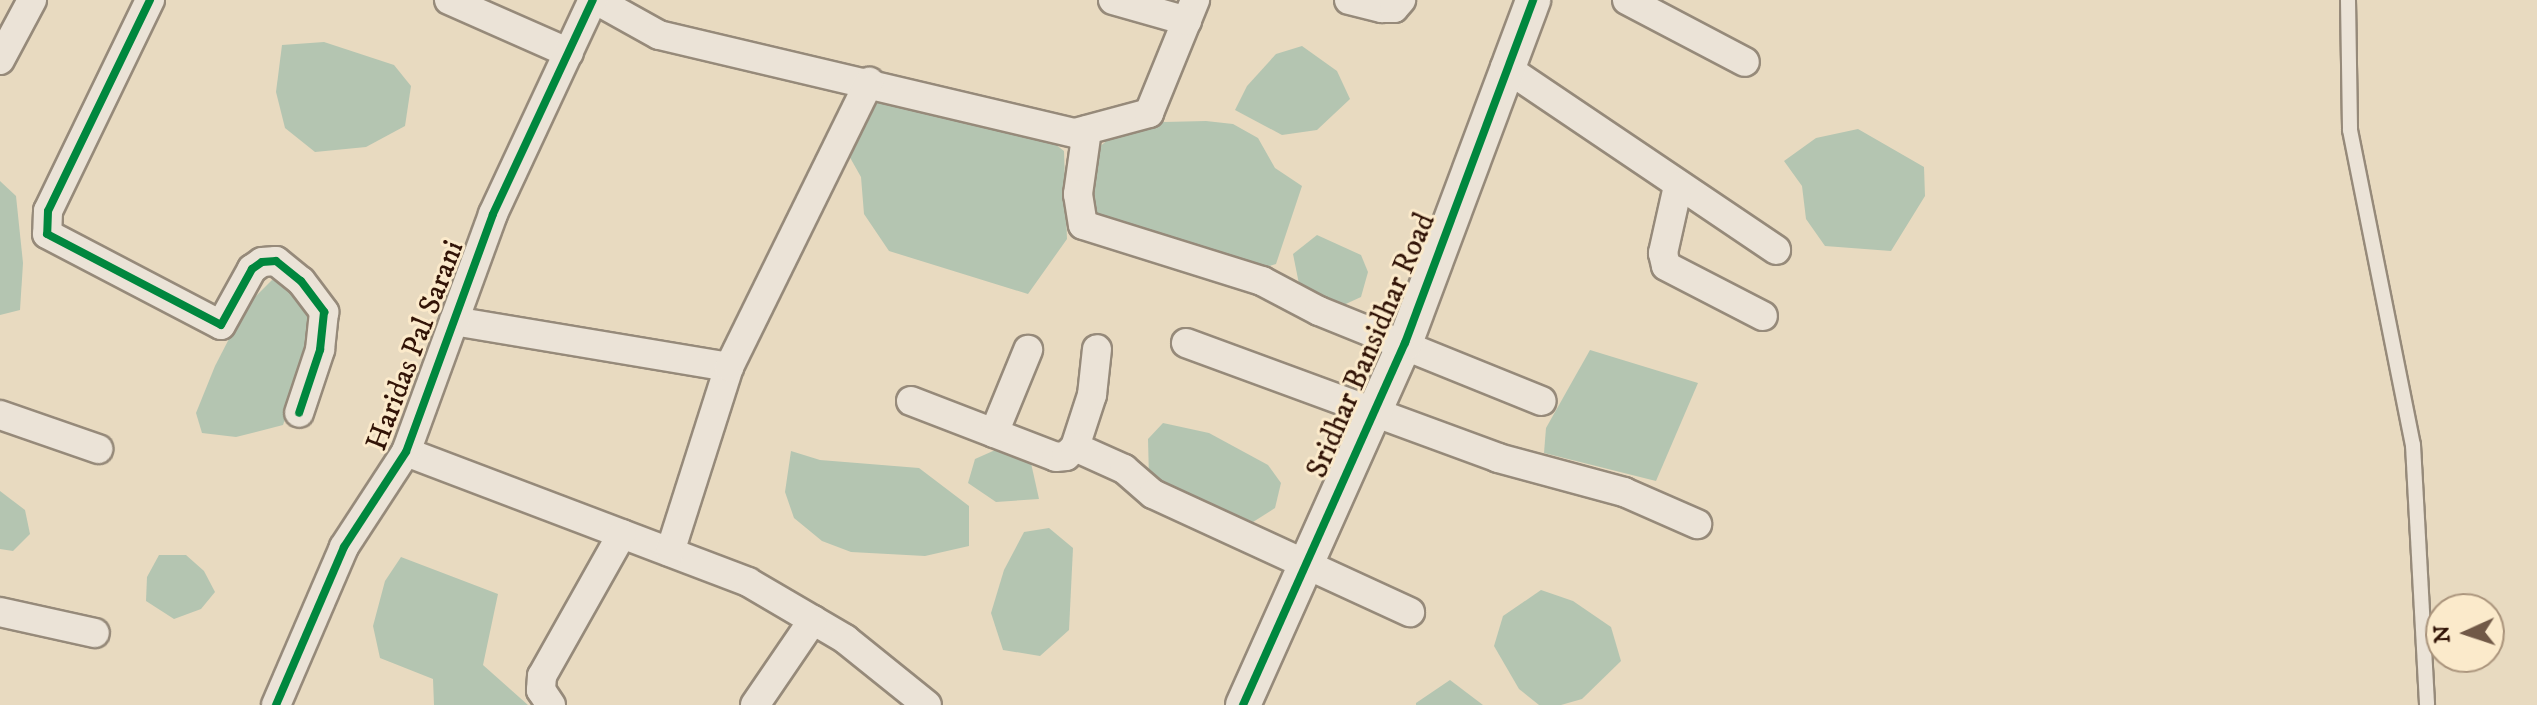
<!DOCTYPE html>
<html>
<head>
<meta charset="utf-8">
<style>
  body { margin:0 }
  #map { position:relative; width:2537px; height:705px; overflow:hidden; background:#e8dac0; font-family:"IM FELL DW Pica",serif }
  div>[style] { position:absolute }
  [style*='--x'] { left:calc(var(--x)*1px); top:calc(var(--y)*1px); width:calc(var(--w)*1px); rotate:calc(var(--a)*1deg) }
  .water>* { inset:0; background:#b4c5b1 }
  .roads { filter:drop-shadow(2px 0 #968a7a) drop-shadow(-2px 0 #968a7a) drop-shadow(0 2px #968a7a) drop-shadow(0 -2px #968a7a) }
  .service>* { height:14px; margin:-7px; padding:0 7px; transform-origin:7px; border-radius:7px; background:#ebe3d7 }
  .minor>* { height:28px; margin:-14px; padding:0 14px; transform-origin:14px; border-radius:14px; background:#ebe3d7 }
  .tertiary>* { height:34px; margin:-17px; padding:0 17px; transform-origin:17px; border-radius:17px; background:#ebe3d7 }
  .cycleway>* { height:8px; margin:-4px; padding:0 4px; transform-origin:4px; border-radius:4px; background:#00873e }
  span { translate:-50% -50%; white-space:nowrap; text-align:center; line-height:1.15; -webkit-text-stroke:6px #fbeacb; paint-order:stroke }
  .street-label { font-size:30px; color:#311306 }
  .north { position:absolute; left:2425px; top:593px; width:80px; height:80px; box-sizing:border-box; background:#fbeacb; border:2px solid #aa947c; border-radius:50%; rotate:267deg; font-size:22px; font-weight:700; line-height:32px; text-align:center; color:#311306 }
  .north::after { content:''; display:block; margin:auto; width:28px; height:36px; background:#715947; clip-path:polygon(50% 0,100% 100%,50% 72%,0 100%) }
</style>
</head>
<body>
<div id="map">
  <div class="water">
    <div style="clip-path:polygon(324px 42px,394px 65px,411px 86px,405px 126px,366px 147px,315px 152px,285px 128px,276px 92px,282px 45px)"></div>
    <div style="clip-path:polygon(1302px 46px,1337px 71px,1350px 99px,1317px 130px,1282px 135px,1235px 110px,1247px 86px,1276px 54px)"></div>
    <div style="clip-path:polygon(875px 96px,1042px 134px,1064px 151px,1067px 239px,1028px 294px,889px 251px,864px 214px,861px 177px,848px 154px)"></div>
    <div style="clip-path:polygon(1206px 121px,1233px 124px,1258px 138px,1275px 168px,1302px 186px,1276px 264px,1248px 272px,1099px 222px,1088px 198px,1098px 148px,1116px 133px,1164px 122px)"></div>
    <div style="clip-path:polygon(1858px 129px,1924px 167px,1925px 196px,1891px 251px,1825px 246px,1806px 219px,1802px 186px,1784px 161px,1816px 138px)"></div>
    <div style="clip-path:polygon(0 181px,16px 196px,23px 263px,20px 310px,0 315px)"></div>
    <div style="clip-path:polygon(1317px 235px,1361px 255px,1368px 272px,1361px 297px,1337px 308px,1300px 289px,1293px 254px)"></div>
    <div style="clip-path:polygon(272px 280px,294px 286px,312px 321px,306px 360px,283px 425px,236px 437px,202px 433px,196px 413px,215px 366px,246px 306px)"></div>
    <div style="clip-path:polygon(1590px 350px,1698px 383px,1656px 481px,1544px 453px,1546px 428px)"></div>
    <div style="clip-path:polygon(1163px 423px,1209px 433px,1268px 465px,1281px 483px,1275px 508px,1253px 522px,1149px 479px,1148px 439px)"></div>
    <div style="clip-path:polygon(1002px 447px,1029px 454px,1039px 499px,996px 502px,968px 483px,975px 459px)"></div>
    <div style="clip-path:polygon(791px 451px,820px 460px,919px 468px,969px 506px,969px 546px,925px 556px,851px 552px,822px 541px,794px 518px,785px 492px)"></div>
    <div style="clip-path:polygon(0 491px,25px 510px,30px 534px,13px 551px,0 549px)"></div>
    <div style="clip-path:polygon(1049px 528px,1073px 548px,1069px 630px,1040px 656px,1003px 650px,991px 613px,1004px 570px,1024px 532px)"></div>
    <div style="clip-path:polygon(159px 555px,186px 555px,204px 571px,215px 592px,201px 609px,174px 619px,146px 601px,147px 577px)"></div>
    <div style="clip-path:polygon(401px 557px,498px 594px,483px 665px,528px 705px,434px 705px,433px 679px,380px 658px,373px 626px,385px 581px)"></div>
    <div style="clip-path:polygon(1541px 590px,1573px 601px,1611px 627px,1621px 661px,1582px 699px,1561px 705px,1539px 705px,1519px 689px,1494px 646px,1503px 616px)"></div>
    <div style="clip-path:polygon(1450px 680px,1483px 705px,1416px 705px,1416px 703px)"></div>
  </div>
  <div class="roads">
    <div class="service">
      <div style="--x:2348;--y:0;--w:130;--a:89.1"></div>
      <div style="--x:2350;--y:130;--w:321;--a:78.7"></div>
      <div style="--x:2413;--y:445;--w:260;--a:86.9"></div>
    </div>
    <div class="minor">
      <div style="--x:150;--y:0;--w:234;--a:115.8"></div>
      <div style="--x:48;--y:211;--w:23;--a:92"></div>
      <div style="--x:47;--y:234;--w:196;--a:27.6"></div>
      <div style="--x:221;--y:325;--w:64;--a:-61"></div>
      <div style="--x:252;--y:269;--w:12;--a:-35"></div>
      <div style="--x:262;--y:262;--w:14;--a:-4"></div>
      <div style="--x:276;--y:261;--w:32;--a:39"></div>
      <div style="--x:301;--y:281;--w:39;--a:53"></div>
      <div style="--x:324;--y:312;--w:38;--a:96"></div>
      <div style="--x:320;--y:350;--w:66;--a:108.4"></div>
      <div style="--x:449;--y:0;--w:131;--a:23.8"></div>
      <div style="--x:596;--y:0;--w:72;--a:29.1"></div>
      <div style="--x:659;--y:35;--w:427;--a:13.3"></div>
      <div style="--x:1075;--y:133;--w:77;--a:-15.1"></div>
      <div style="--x:1149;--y:113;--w:122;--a:-67.8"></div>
      <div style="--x:1113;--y:0;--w:77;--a:15.8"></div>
      <div style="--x:1349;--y:0;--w:34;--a:14"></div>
      <div style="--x:1382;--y:8;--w:12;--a:0"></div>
      <div style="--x:1394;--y:8;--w:11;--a:-49"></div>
      <div style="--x:1627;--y:0;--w:133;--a:27.7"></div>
      <div style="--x:0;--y:60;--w:68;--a:-61.9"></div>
      <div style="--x:1505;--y:67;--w:327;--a:34"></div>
      <div style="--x:1087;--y:130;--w:65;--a:98"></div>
      <div style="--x:1078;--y:194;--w:31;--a:81"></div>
      <div style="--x:1083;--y:225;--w:188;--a:17.4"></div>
      <div style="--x:1262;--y:281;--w:64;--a:27.8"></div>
      <div style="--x:1319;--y:311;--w:240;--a:22"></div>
      <div style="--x:1678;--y:186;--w:69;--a:102.6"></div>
      <div style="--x:1663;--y:253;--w:13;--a:77"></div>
      <div style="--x:1666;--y:266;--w:109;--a:27.3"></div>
      <div style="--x:454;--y:321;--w:279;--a:9.5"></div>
      <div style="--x:1186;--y:343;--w:333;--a:20.2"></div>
      <div style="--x:1498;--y:458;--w:131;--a:15.1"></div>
      <div style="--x:1624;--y:492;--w:80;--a:23.7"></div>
      <div style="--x:911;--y:401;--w:155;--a:21.1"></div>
      <div style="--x:1056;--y:457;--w:10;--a:-6"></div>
      <div style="--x:1066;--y:456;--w:13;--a:-45"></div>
      <div style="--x:1075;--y:447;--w:55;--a:-71.9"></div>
      <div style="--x:1092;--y:395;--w:46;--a:-83.8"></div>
      <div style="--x:0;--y:415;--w:104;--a:19.1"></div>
      <div style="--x:994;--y:433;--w:90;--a:-67.7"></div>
      <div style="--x:1075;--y:447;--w:54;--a:24.2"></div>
      <div style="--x:1124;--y:469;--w:38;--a:41"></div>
      <div style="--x:1153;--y:494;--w:283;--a:24.7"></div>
      <div style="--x:406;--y:452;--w:366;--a:20.8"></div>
      <div style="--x:748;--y:582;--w:113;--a:30.4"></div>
      <div style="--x:845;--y:639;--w:105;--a:38.8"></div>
      <div style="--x:670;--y:552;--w:194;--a:-72.3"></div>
      <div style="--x:729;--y:367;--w:318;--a:-63.8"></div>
      <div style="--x:0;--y:612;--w:97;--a:12.5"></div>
      <div style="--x:276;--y:705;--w:172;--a:-66.7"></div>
      <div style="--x:344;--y:547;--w:113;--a:-56.9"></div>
      <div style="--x:406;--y:452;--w:253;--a:-69.9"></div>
      <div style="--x:493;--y:214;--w:236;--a:-65"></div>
      <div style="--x:551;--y:705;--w:18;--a:-124"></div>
      <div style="--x:541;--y:690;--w:14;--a:-86"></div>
      <div style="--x:542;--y:676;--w:163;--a:-60.6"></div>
      <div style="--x:755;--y:705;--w:103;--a:-55.7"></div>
    </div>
    <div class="tertiary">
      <div style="--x:1243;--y:705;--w:397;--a:-65.9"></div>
      <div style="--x:1405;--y:343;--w:366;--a:-69.5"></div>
    </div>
  </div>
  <div class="cycleway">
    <div style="--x:150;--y:0;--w:234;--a:115.8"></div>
    <div style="--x:48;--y:211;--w:23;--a:92"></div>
    <div style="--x:47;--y:234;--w:196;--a:27.6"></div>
    <div style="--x:221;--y:325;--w:64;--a:-61"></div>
    <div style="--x:252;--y:269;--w:12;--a:-35"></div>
    <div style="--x:262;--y:262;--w:14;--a:-4"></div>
    <div style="--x:276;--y:261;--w:32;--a:39"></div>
    <div style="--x:301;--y:281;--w:39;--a:53"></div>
    <div style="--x:324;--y:312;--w:38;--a:96"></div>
    <div style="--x:320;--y:350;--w:66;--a:108.4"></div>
    <div style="--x:276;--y:705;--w:172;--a:-66.7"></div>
    <div style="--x:344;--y:547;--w:113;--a:-56.9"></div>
    <div style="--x:406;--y:452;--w:253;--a:-69.9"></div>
    <div style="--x:493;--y:214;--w:236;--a:-65"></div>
    <div style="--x:1243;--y:705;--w:397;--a:-65.9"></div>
    <div style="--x:1405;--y:343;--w:366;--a:-69.5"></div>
  </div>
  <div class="street-label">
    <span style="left:416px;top:346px;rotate:-69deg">Haridas Pal Sarani</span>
    <span style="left:1372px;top:346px;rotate:-67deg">Sridhar Bansidhar Road</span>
  </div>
  <div class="north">N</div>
</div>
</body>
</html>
